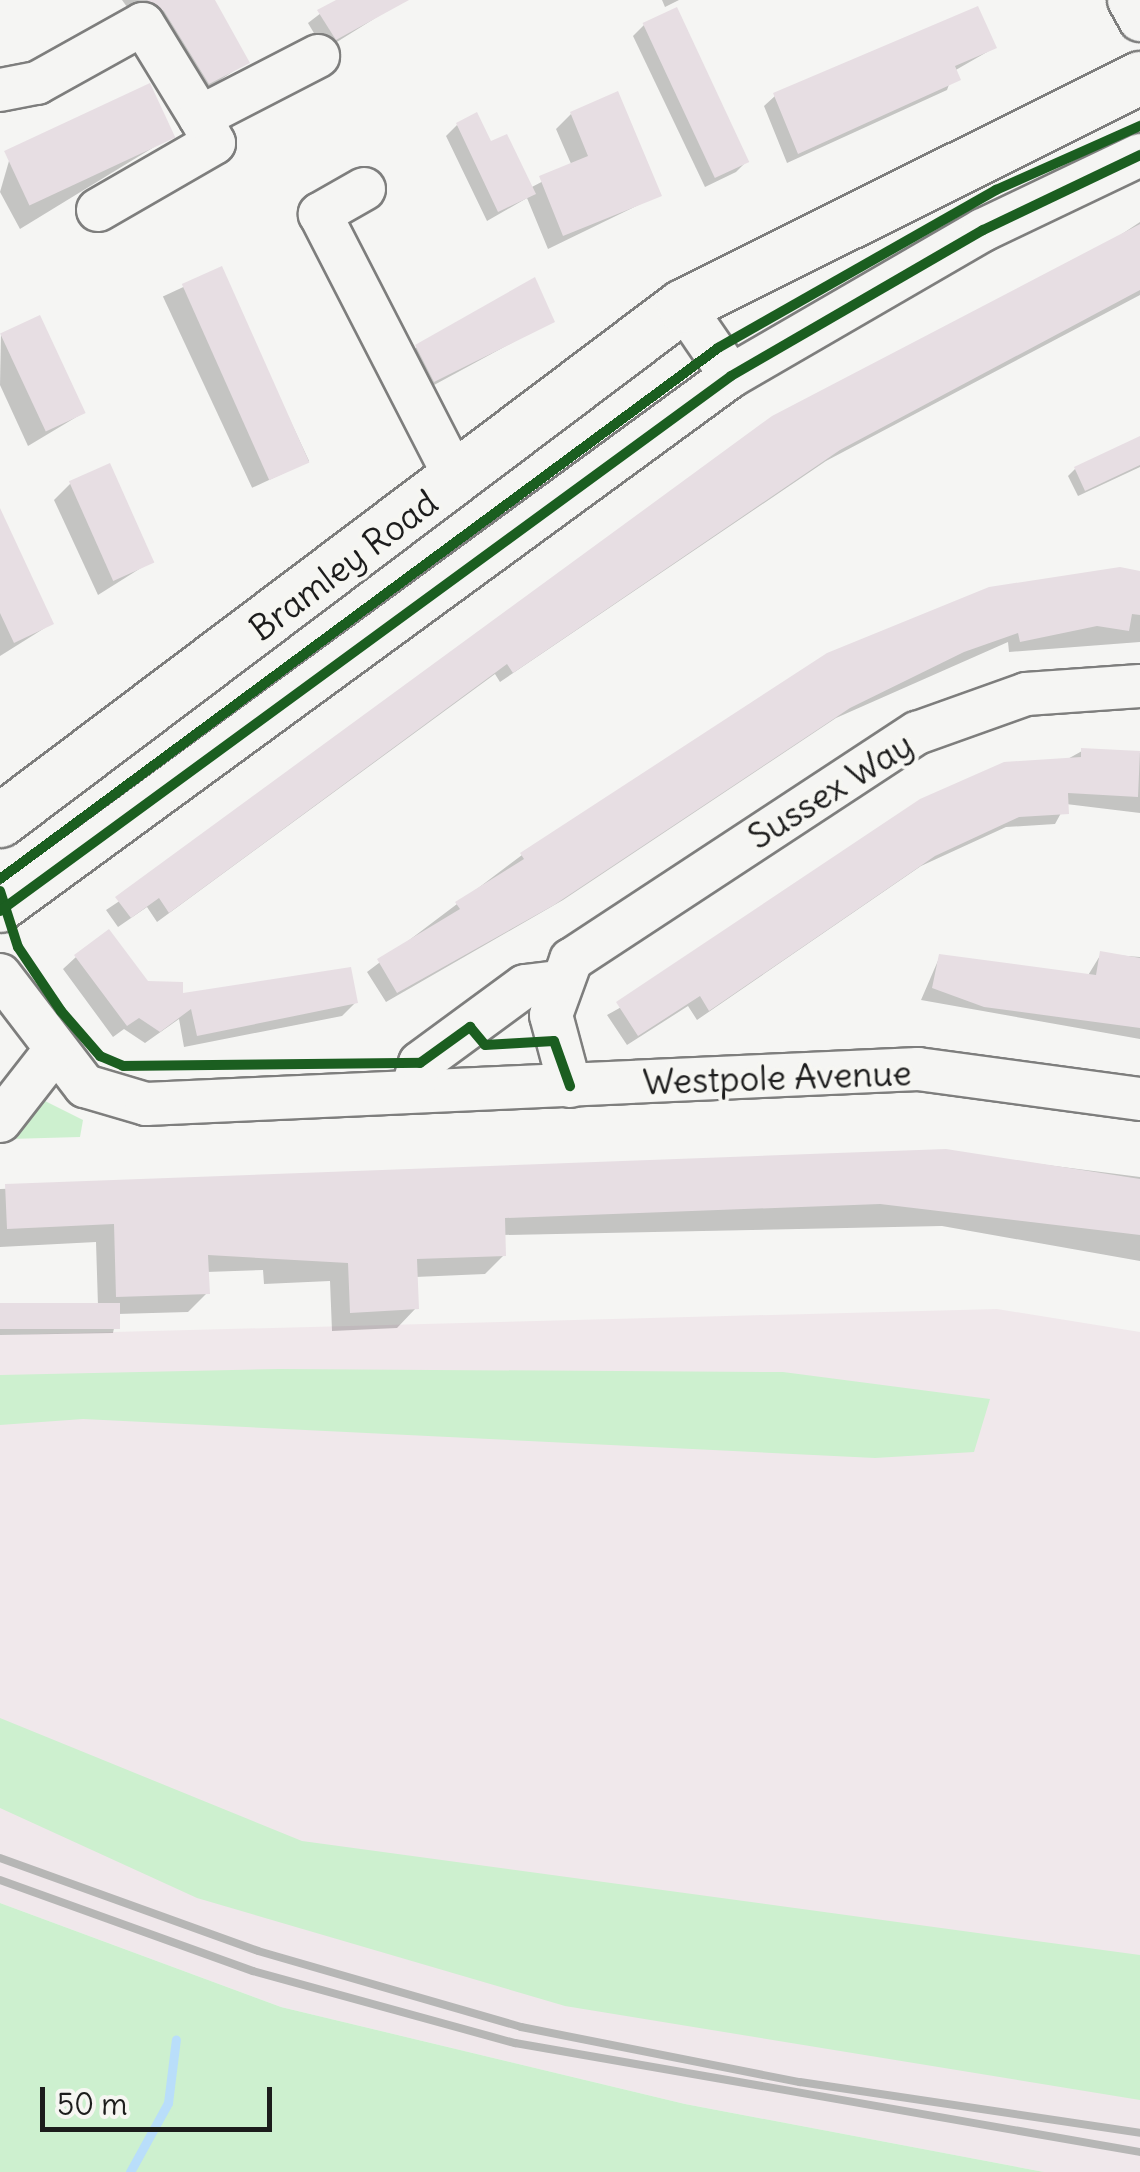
<!DOCTYPE html>
<html>
<head>
<meta charset="utf-8">
<style>
  body { margin:0 }
  #map { position:relative; width:1140px; height:2172px; overflow:hidden; background:#f5f5f3; font-family:Delius,sans-serif }
  div>[style] { position:absolute }
  [style*='--x'] { left:calc(var(--x)*1px); top:calc(var(--y)*1px); width:calc(var(--w)*1px); rotate:calc(var(--a)*1deg) }
  .built>* { inset:0; background:#f0e8eb }
  .green>* { inset:0; background:#cdf0cf }
  .shadow>* { inset:0; background:#0003; transform-origin:0 0 }
  .stream>* { height:9px; margin:-4.5px; padding:0 4.5px; transform-origin:4.5px; border-radius:4.5px; background:#b9defa }
  .building>* { inset:0; background:#e7dee3; transform-origin:0 0 }
  .roads { filter:drop-shadow(2px 0 #7e7e7d) drop-shadow(-2px 0 #7e7e7d) drop-shadow(0 2px #7e7e7d) drop-shadow(0 -2px #7e7e7d) }
  .minor>* { height:42px; margin:-21px; padding:0 21px; transform-origin:21px; border-radius:21px; background:#f5f5f3 }
  .major>* { height:52px; margin:-26px; padding:0 26px; transform-origin:26px; border-radius:26px; background:#f5f5f3 }
  .rail>* { height:8px; margin:-4px; padding:0 4px; transform-origin:4px; border-radius:4px; background:#b6b6b5 }
  .cycleway>* { height:10px; margin:-5px; padding:0 5px; transform-origin:5px; border-radius:5px; background:#1b5e20 }
  span { translate:-50% -50%; white-space:nowrap; text-align:center; line-height:1.15; -webkit-text-stroke:8px #f6f6f2; paint-order:stroke }
  .street-label { font-size:35px; color:#1c1c1c }
  .scale { position:absolute; left:40px; top:2087px; width:232px; height:45px; box-sizing:border-box; border:5px solid #1c1c1c; border-top:0; padding-left:12px; font-size:30px; line-height:35px; white-space:nowrap; color:#1c1c1c; -webkit-text-stroke:8px #f6f6f2; paint-order:stroke }
</style>
</head>
<body>
<div id="map">
  <div class="built">
    <div style="clip-path:polygon(997px 1309px,1140px 1332px,1140px 2172px,1044px 2172px,685px 2104px,281px 2007px,0 1903px,0 1335px)"></div>
  </div>
  <div class="green">
    <div style="clip-path:polygon(43px 1100px,83px 1120px,80px 1137px,9px 1139px)"></div>
    <div style="clip-path:polygon(279px 1369px,783px 1372px,990px 1399px,974px 1452px,875px 1458px,83px 1419px,0 1425px,0 1375px)"></div>
    <div style="clip-path:polygon(0 1718px,302px 1841px,1140px 1955px,1140px 2100px,565px 2006px,197px 1898px,0 1808px)"></div>
    <div style="clip-path:polygon(0 1903px,281px 2007px,685px 2104px,1044px 2172px,0 2172px)"></div>
  </div>
  <div class="shadow">
    <div style="clip-path:polygon(122px 0,212px 0,247px 62px,193px 98px)"></div>
    <div style="clip-path:polygon(338px 0,390px 0,393px 7px,324px 50px,308px 23px)"></div>
    <div style="clip-path:polygon(662px 0,679px 0,665px 7px)"></div>
    <div style="clip-path:polygon(644px 25px,747px 161px,736px 172px,705px 187px,633px 36px)"></div>
    <div style="clip-path:polygon(994px 48px,954px 71px,947px 90px,787px 163px,764px 106px,775px 96px)"></div>
    <div style="clip-path:polygon(571px 114px,659px 195px,548px 249px,527px 198px,487px 221px,446px 136px,457px 125px,490px 145px,530px 188px,572px 166px,556px 129px)"></div>
    <div style="clip-path:polygon(172px 136px,20px 229px,0 192px,9px 161px)"></div>
    <div style="clip-path:polygon(1140px 222px,1140px 295px,826px 461px,500px 682px,495px 674px,157px 922px,147px 907px,118px 927px,106px 910px)"></div>
    <div style="left:220px;top:270px;width:211px;height:63px;rotate:65deg"></div>
    <div style="clip-path:polygon(552px 321px,423px 391px,406px 358px,417px 347px)"></div>
    <div style="clip-path:polygon(1px 335px,83px 413px,28px 446px,0 385px)"></div>
    <div style="clip-path:polygon(1140px 439px,1140px 467px,1078px 496px,1068px 476px,1075px 469px)"></div>
    <div style="clip-path:polygon(71px 483px,152px 561px,98px 595px,54px 500px)"></div>
    <div style="clip-path:polygon(0 531px,51px 624px,0 656px)"></div>
    <div style="clip-path:polygon(1140px 573px,1140px 642px,1009px 652px,1008px 642px,836px 718px,563px 900px,386px 1002px,367px 972px,522px 855px,828px 656px)"></div>
    <div style="clip-path:polygon(1082px 751px,1140px 753px,1140px 813px,1066px 804px,1055px 824px,1006px 827px,921px 866px,697px 1020px,688px 1006px,627px 1045px,607px 1015px)"></div>
    <div style="clip-path:polygon(1101px 954px,1140px 957px,1140px 1039px,921px 1000px,940px 956px,1087px 977px)"></div>
    <div style="clip-path:polygon(76px 957px,181px 996px,355px 1003px,342px 1016px,184px 1047px,179px 1019px,145px 1043px,124px 1029px,113px 1037px,63px 969px)"></div>
    <div style="clip-path:polygon(946px 1152px,1140px 1177px,1140px 1261px,942px 1226px,503px 1235px,504px 1255px,485px 1274px,415px 1277px,416px 1308px,397px 1328px,332px 1331px,330px 1281px,264px 1284px,263px 1270px,206px 1272px,207px 1293px,188px 1312px,117px 1314px,113px 1333px,0 1335px,0 1308px,98px 1306px,96px 1242px,0 1247px,0 1189px)"></div>
  </div>
  <div class="stream">
    <div style="--x:130;--y:2172;--w:79;--a:-61.2"></div>
    <div style="--x:168;--y:2103;--w:64;--a:-82.9"></div>
  </div>
  <div class="building">
    <div style="clip-path:polygon(147px 0,215px 0,250px 63px,209px 84px,164px 11px)"></div>
    <div style="clip-path:polygon(336px 0,409px 0,336px 40px,317px 10px)"></div>
    <div style="clip-path:polygon(978px 6px,997px 48px,955px 66px,961px 80px,798px 154px,773px 93px)"></div>
    <div style="left:677px;top:7px;width:171px;height:38px;rotate:65deg"></div>
    <div style="left:150px;top:83px;width:60px;height:161px;rotate:65deg"></div>
    <div style="clip-path:polygon(618px 91px,662px 196px,563px 236px,539px 176px,588px 156px,570px 112px)"></div>
    <div style="clip-path:polygon(477px 112px,491px 141px,507px 134px,536px 194px,498px 212px,456px 123px)"></div>
    <div style="clip-path:polygon(1140px 224px,1140px 290px,840px 450px,513px 673px,507px 664px,169px 913px,159px 898px,131px 918px,115px 897px,772px 416px)"></div>
    <div style="left:222px;top:266px;width:215px;height:44px;rotate:66deg"></div>
    <div style="clip-path:polygon(535px 277px,555px 322px,434px 382px,415px 345px)"></div>
    <div style="left:40px;top:315px;width:108px;height:44px;rotate:65deg"></div>
    <div style="clip-path:polygon(1140px 436px,1140px 465px,1085px 491px,1074px 467px)"></div>
    <div style="left:110px;top:463px;width:109px;height:45px;rotate:66deg"></div>
    <div style="clip-path:polygon(0 508px,54px 624px,14px 643px,0 613px)"></div>
    <div style="clip-path:polygon(1120px 567px,1140px 571px,1140px 615px,1132px 614px,1129px 631px,1097px 626px,1020px 642px,1018px 633px,964px 652px,850px 708px,554px 905px,397px 993px,377px 959px,460px 909px,455px 902px,524px 859px,520px 853px,827px 653px,989px 587px)"></div>
    <div style="clip-path:polygon(1081px 748px,1140px 751px,1138px 797px,1068px 793px,1069px 814px,1019px 817px,935px 856px,709px 1011px,700px 996px,638px 1036px,616px 1002px,920px 799px,1004px 762px,1081px 757px)"></div>
    <div style="clip-path:polygon(109px 929px,148px 981px,183px 982px,183px 993px,351px 967px,358px 1003px,197px 1036px,191px 1009px,160px 1032px,139px 1018px,127px 1026px,74px 955px)"></div>
    <div style="clip-path:polygon(1100px 951px,1140px 958px,1140px 1028px,984px 1007px,932px 988px,939px 954px,1096px 975px)"></div>
    <div style="clip-path:polygon(946px 1149px,1140px 1179px,1140px 1235px,880px 1204px,505px 1218px,506px 1256px,417px 1259px,419px 1309px,350px 1313px,348px 1263px,208px 1255px,210px 1294px,116px 1297px,114px 1224px,7px 1229px,5px 1184px)"></div>
    <div style="left:120px;top:1303px;width:26px;height:120px;rotate:90deg"></div>
  </div>
  <div class="roads">
    <div class="minor">
      <div style="--x:1129;--y:0;--w:23;--a:61"></div>
      <div style="--x:0;--y:90;--w:38;--a:-11"></div>
      <div style="--x:37;--y:83;--w:121;--a:-29.1"></div>
      <div style="--x:143;--y:24;--w:109;--a:58.5"></div>
      <div style="--x:364;--y:189;--w:51;--a:150.4"></div>
      <div style="--x:320;--y:214;--w:298;--a:62.8"></div>
      <div style="--x:98;--y:210;--w:134;--a:-30"></div>
      <div style="--x:214;--y:143;--w:30;--a:-118"></div>
      <div style="--x:200;--y:117;--w:133;--a:-27.3"></div>
      <div style="--x:683;--y:306;--w:85;--a:55.6"></div>
      <div style="--x:0;--y:911;--w:906;--a:-36.2"></div>
      <div style="--x:731;--y:376;--w:291;--a:-30.1"></div>
      <div style="--x:983;--y:230;--w:174;--a:-25.5"></div>
      <div style="--x:0;--y:975;--w:140;--a:52.6"></div>
      <div style="--x:85;--y:1086;--w:64;--a:16.4"></div>
      <div style="--x:146;--y:1104;--w:773;--a:-2.6"></div>
      <div style="--x:918;--y:1069;--w:224;--a:7.7"></div>
      <div style="--x:570;--y:1086;--w:73;--a:-105"></div>
      <div style="--x:551;--y:1015;--w:59;--a:-70"></div>
      <div style="--x:571;--y:960;--w:414;--a:-33.3"></div>
      <div style="--x:917;--y:733;--w:116;--a:-19.7"></div>
      <div style="--x:1026;--y:694;--w:114;--a:-4"></div>
      <div style="--x:412;--y:1091;--w:29;--a:-74"></div>
      <div style="--x:420;--y:1063;--w:130;--a:-36.3"></div>
      <div style="--x:525;--y:986;--w:33;--a:-7"></div>
      <div style="--x:0;--y:1121;--w:86;--a:-52.1"></div>
    </div>
    <div class="major">
      <div style="--x:0;--y:821;--w:855;--a:-37.02"></div>
      <div style="--x:683;--y:306;--w:511;--a:-26.51"></div>
    </div>
  </div>
  <div class="rail">
    <div style="--x:0;--y:1858;--w:274;--a:19.8"></div>
    <div style="--x:258;--y:1951;--w:274;--a:16.1"></div>
    <div style="--x:521;--y:2027;--w:284;--a:11.2"></div>
    <div style="--x:800;--y:2082;--w:344;--a:8.5"></div>
    <div style="--x:0;--y:1880;--w:269;--a:19.8"></div>
    <div style="--x:253;--y:1971;--w:272;--a:15.4"></div>
    <div style="--x:515;--y:2043;--w:634;--a:9.89"></div>
  </div>
  <div class="cycleway">
    <div style="--x:0;--y:879;--w:893;--a:-36.48"></div>
    <div style="--x:718;--y:348;--w:320;--a:-29.6"></div>
    <div style="--x:996;--y:190;--w:158;--a:-24"></div>
    <div style="--x:0;--y:891;--w:59;--a:72.2"></div>
    <div style="--x:18;--y:947;--w:77;--a:56.1"></div>
    <div style="--x:61;--y:1011;--w:60;--a:49.1"></div>
    <div style="--x:100;--y:1056;--w:25;--a:23"></div>
    <div style="--x:123;--y:1066;--w:297;--a:-0.6"></div>
    <div style="--x:420;--y:1063;--w:62;--a:-35.8"></div>
    <div style="--x:470;--y:1027;--w:23;--a:50"></div>
    <div style="--x:485;--y:1045;--w:69;--a:-3.3"></div>
    <div style="--x:554;--y:1041;--w:48;--a:70.4"></div>
    <div style="--x:0;--y:911;--w:906;--a:-36.2"></div>
    <div style="--x:731;--y:376;--w:291;--a:-30.1"></div>
    <div style="--x:983;--y:230;--w:174;--a:-25.5"></div>
  </div>
  <div class="street-label">
    <span style="left:343px;top:565px;rotate:-37deg">Bramley Road</span>
    <span style="left:830px;top:790px;rotate:-32deg">Sussex Way</span>
    <span style="left:777px;top:1077px;rotate:-2deg">Westpole Avenue</span>
  </div>
  <div class="scale">50 m</div>
</div>
</body>
</html>
